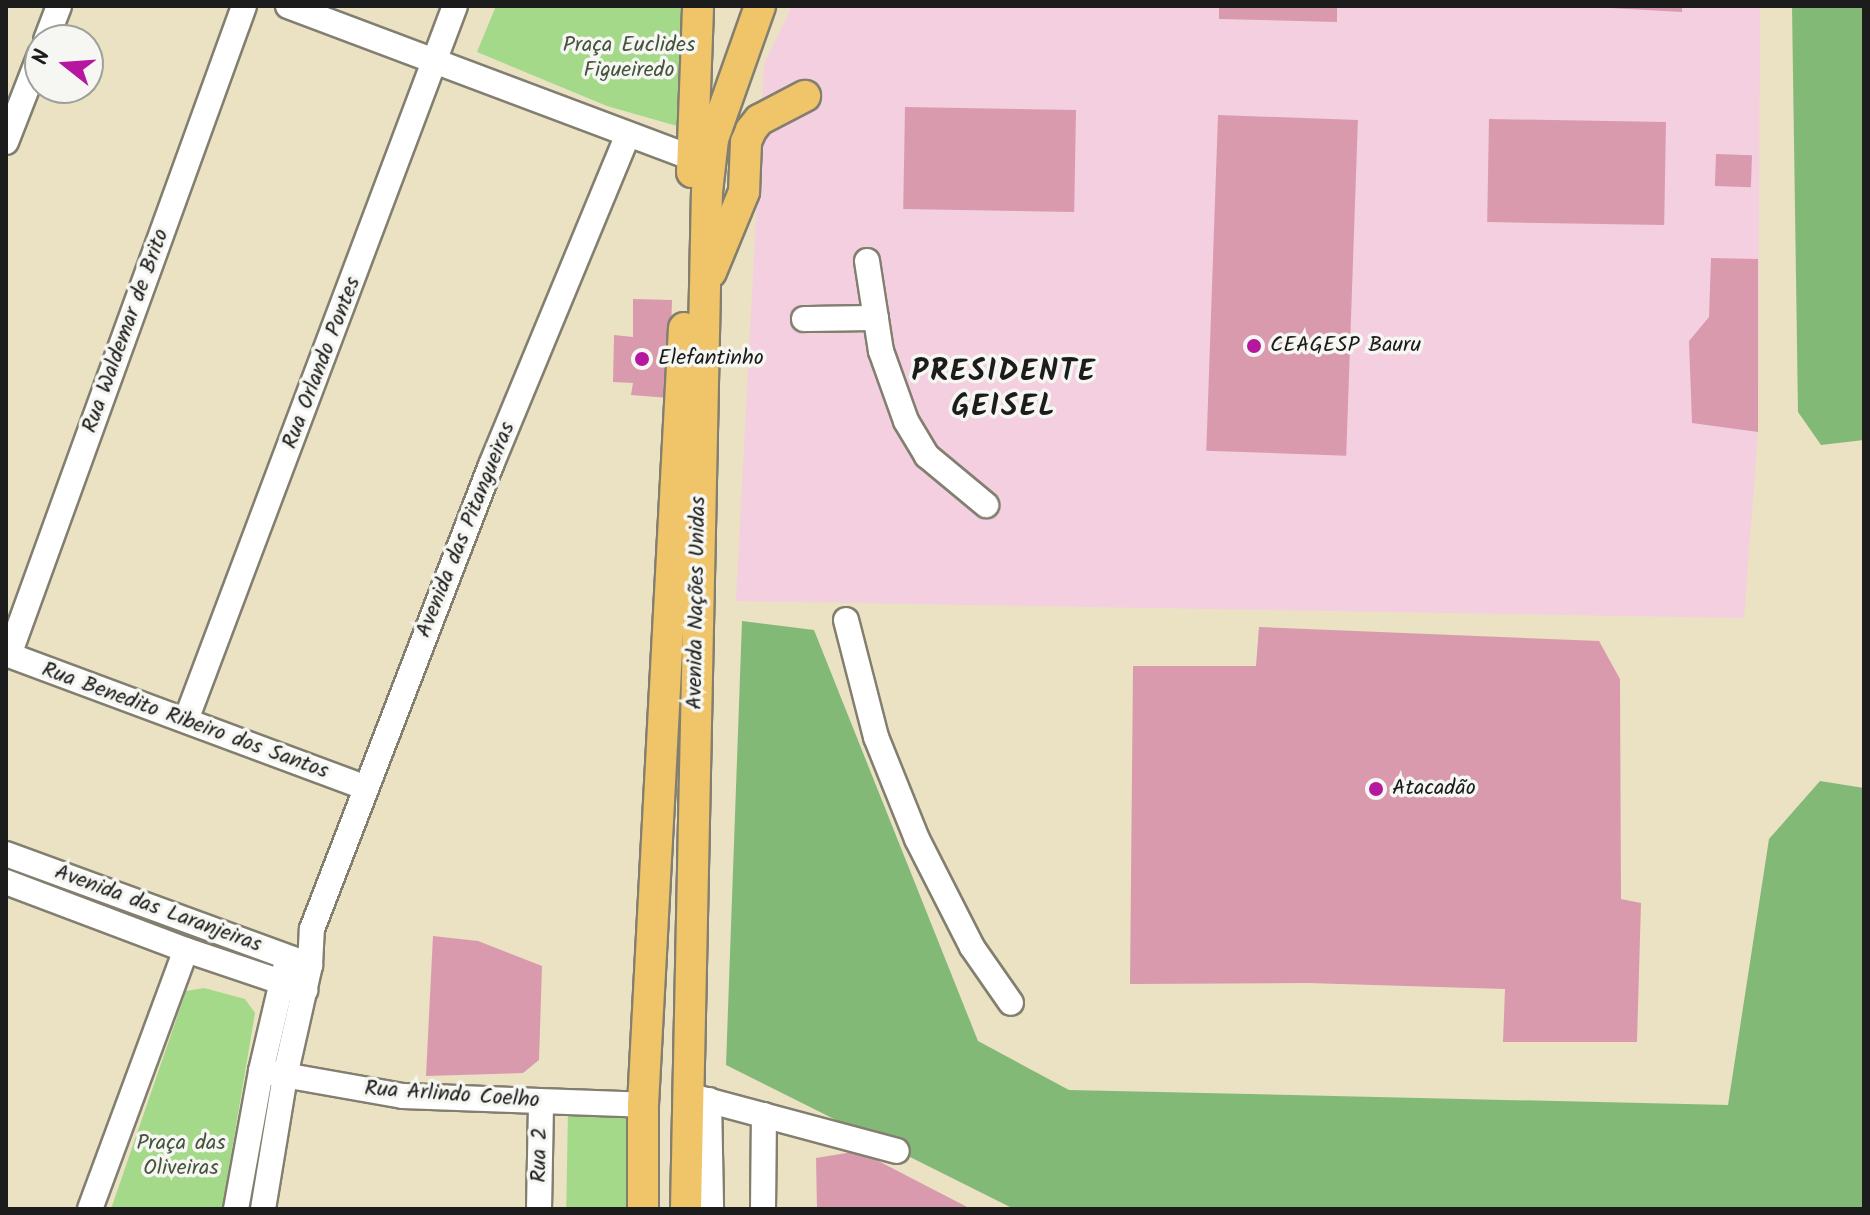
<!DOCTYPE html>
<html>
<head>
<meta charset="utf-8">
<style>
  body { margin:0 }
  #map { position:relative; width:1870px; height:1215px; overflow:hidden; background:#eae2c3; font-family:Kalam,sans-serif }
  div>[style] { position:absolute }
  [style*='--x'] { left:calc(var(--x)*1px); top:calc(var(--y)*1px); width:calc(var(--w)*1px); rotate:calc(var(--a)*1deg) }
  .built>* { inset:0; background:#f3cfe0 }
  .green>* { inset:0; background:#a4d98a; transform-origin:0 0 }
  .forest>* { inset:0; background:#83b976 }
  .building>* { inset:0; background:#d99aad; transform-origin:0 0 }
  .roads { filter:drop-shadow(2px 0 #837f70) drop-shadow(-2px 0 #837f70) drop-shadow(0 2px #837f70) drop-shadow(0 -2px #837f70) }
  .minor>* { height:24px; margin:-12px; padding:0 12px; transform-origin:12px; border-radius:12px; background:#fff }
  .major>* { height:30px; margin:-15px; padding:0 15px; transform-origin:15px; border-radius:15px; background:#f0c469 }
  .dots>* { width:22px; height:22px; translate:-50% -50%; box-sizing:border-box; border:4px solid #f6f6f2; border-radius:50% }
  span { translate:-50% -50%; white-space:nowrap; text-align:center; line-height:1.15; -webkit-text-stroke:7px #f6f6f2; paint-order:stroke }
  .park-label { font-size:22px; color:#45553d }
  .street-label { font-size:22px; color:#1c1c1c }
  .poi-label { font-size:22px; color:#1c1c1c }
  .left { translate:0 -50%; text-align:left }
  .district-label { font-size:30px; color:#1c1c1c; font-weight:700; letter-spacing:2px }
  .frame { position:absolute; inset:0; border:8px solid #1c1c1c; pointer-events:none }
  .north { position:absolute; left:24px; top:24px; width:80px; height:80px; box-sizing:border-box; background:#f6f6f2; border:2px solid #9f9f9c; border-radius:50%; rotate:287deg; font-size:22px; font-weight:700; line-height:32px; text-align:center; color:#1c1c1c }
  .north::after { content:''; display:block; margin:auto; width:28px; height:36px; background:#b5179e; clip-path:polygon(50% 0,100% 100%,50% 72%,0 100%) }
</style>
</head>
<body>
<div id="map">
  <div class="built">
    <div style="clip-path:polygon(792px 6px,1760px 6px,1758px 432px,1744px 618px,736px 601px,764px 64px)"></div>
  </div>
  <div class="green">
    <div style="clip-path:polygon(496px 6px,682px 6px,677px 126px,607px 106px,477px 52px)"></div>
    <div style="clip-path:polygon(204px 988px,245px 999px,255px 1013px,222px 1209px,111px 1209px,186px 991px)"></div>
    <div style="left:637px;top:1110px;width:99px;height:69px;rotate:91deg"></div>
  </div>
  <div class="forest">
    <div style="clip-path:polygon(1792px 6px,1864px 6px,1864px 440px,1821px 445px,1798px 412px)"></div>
    <div style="clip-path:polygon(742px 621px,814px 630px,978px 1041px,1069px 1090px,1728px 1105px,1769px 839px,1820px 781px,1864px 788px,1864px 1209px,1014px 1209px,726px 1065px)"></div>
  </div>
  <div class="building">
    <div style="clip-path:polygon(1219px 6px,1337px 6px,1337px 22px,1219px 19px)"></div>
    <div style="clip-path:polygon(1574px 6px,1682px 6px,1682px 12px)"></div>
    <div style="left:905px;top:107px;width:171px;height:102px;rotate:1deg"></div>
    <div style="left:1218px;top:115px;width:140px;height:336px;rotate:2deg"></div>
    <div style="left:1489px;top:119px;width:177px;height:103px;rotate:1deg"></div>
    <div style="left:1716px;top:154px;width:36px;height:32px;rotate:2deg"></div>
    <div style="clip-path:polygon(1711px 258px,1758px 259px,1758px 432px,1692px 423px,1689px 341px,1709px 317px)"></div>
    <div style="clip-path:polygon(633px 299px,672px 300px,669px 398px,631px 395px,633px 383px,613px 382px,614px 335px,633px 337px)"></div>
    <div style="clip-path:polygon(1259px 627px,1599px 641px,1620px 679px,1621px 899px,1641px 903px,1637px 1042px,1503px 1042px,1505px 989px,1308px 983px,1130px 984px,1133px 666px,1256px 666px)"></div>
    <div style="clip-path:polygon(433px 936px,478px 941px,542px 966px,539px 1060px,523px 1073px,426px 1076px)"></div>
    <div style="clip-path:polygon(859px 1151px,971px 1209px,817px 1209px,816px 1158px)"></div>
  </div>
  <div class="roads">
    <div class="minor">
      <div style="--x:288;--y:6;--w:432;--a:20.6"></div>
      <div style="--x:46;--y:40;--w:36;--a:-69"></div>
      <div style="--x:6;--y:142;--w:93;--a:-68.7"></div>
      <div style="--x:867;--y:261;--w:91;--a:81.2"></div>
      <div style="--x:881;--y:351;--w:74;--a:70.3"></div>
      <div style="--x:906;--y:421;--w:41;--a:59"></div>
      <div style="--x:927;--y:456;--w:77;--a:39.7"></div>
      <div style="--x:804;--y:319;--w:72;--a:-0.8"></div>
      <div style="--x:846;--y:620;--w:121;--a:75.6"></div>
      <div style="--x:876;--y:737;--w:110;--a:68.1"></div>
      <div style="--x:917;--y:839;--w:121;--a:63"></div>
      <div style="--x:972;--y:947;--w:68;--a:55.1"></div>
      <div style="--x:6;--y:654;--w:382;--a:20.4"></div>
      <div style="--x:9;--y:655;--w:690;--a:-70.09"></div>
      <div style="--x:186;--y:720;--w:763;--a:-69.36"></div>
      <div style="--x:6;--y:854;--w:324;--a:20.1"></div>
      <div style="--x:6;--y:882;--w:192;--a:20.7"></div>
      <div style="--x:186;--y:950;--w:126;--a:18.6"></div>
      <div style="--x:261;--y:1071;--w:144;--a:10"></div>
      <div style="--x:403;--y:1096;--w:240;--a:2.1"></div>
      <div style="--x:688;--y:1095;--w:216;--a:15"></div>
      <div style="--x:709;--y:1100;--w:109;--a:88.9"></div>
      <div style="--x:90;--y:1209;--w:276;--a:-69.7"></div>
      <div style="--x:236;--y:1209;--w:140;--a:-79.7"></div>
      <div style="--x:261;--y:1071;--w:105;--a:-76.8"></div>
      <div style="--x:263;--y:1209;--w:135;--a:-80.6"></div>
      <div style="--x:285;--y:1076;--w:114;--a:-77.3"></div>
      <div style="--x:310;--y:965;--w:36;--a:-87"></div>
      <div style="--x:312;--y:929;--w:497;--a:-68.9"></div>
      <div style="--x:491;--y:465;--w:357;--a:-67.5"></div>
      <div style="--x:539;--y:1209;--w:107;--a:-88.9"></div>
      <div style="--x:763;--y:1209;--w:94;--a:-89.4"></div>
    </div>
    <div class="major">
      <div style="--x:692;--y:172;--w:166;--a:-87.9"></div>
      <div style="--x:711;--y:272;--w:87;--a:-67.6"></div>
      <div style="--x:744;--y:192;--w:50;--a:-87.7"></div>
      <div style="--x:746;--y:142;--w:13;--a:-67"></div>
      <div style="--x:751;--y:130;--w:13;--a:-51"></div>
      <div style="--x:759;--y:120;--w:52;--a:-27.6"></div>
      <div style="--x:643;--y:1209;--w:104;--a:-90"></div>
      <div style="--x:643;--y:1105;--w:778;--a:-86.98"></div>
      <div style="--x:686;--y:1209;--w:1017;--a:-88.82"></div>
      <div style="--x:707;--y:192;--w:53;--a:-83.5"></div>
      <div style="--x:713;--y:139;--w:141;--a:-70.5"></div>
    </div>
  </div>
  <div class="dots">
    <div style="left:1254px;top:346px;background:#b5179e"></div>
    <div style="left:642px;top:359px;background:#b5179e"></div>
    <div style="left:1376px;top:789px;background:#b5179e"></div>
  </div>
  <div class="park-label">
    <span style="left:629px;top:58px">Praça Euclides<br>Figueiredo</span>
    <span style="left:181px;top:1156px">Praça das<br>Oliveiras</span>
  </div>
  <div class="street-label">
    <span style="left:126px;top:331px;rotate:-70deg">Rua Waldemar de Brito</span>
    <span style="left:322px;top:363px;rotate:-69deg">Rua Orlando Pontes</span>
    <span style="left:466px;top:530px;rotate:-68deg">Avenida das Pitangueiras</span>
    <span style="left:697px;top:603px;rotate:-89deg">Avenida Nações Unidas</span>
    <span style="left:185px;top:721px;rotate:20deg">Rua Benedito Ribeiro dos Santos</span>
    <span style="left:158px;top:909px;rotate:20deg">Avenida das Laranjeiras</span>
    <span style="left:452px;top:1095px;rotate:4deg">Rua Arlindo Coelho</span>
    <span style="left:540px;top:1155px;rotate:-89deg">Rua 2</span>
  </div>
  <div class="poi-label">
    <span class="left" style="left:1270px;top:346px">CEAGESP Bauru</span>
    <span class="left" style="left:658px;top:359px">Elefantinho</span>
    <span class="left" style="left:1392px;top:789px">Atacadão</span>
  </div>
  <div class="district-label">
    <span style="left:1004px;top:389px">PRESIDENTE<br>GEISEL</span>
  </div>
  <div class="frame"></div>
  <div class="north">N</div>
</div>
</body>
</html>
